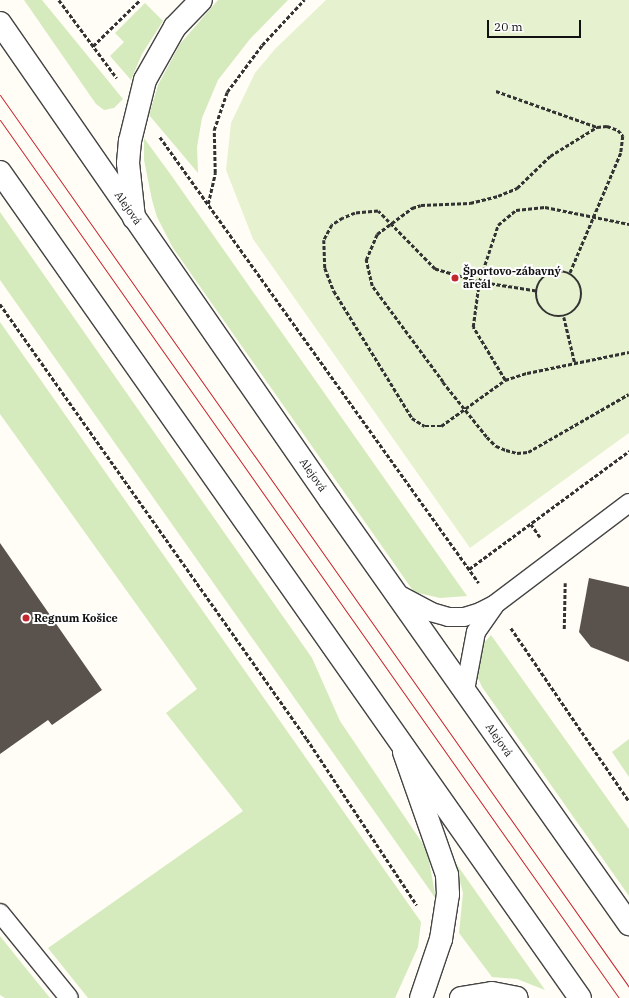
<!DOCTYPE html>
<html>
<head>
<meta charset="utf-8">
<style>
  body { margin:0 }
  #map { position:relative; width:629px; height:998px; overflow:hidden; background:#fffdf5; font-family:"IBM Plex Serif",serif }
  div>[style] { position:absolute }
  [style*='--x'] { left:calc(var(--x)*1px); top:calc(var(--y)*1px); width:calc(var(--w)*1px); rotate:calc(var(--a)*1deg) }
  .green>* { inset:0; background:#d5ebbd }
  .pitch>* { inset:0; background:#e6f2cf }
  .building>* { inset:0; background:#5a524d }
  .path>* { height:2.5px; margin-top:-1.25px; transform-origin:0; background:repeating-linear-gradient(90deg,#333 0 4px,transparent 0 6px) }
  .path>.ring { margin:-1.25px; padding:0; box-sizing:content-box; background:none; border:2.5px solid #333; border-radius:50% }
  .roads { filter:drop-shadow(1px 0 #444) drop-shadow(-1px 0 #444) drop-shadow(0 1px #444) drop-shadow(0 -1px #444) }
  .service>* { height:18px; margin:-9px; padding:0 9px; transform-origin:9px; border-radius:9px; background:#fff }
  .minor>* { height:22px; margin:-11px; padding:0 11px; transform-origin:11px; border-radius:11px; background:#fff }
  .tertiary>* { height:22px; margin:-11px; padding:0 11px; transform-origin:11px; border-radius:11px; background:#fff }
  .tram>* { height:1px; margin:-0.5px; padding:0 0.5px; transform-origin:0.5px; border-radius:0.5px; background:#c4262e }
  .path-bridge>* { height:2.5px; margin-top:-1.25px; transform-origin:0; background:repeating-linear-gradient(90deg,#333 0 4px,transparent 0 6px) }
  .dots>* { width:11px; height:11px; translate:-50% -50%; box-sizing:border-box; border:2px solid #fff; border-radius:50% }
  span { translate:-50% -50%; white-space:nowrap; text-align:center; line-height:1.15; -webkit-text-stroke:4px #fff; paint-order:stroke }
  .street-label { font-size:11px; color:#111 }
  .poi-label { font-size:11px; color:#111; font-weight:700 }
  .left { translate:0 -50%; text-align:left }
  .scale { position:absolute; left:487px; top:20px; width:94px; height:18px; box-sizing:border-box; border:2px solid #111; border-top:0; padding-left:5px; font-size:12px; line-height:14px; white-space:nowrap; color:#111; -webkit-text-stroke:3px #fff; paint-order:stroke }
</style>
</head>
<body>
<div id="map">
  <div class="green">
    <div style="clip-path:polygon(24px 0,42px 0,123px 99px,114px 108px,104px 110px,96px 104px)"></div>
    <div style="clip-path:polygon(218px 0,288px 0,250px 39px,218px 80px,202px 118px,197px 147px,198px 173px,149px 115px,158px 85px,180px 44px)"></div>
    <div style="clip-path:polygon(145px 3px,163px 21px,142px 54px,131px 80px,110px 56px,124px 42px,115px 33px)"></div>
    <div style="clip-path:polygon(144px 138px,171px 175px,467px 596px,440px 598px,414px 592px,173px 248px,157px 217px,152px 200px,144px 160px)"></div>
    <div style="clip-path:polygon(0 212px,312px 658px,340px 721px,427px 850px,436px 899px,0 280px)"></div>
    <div style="clip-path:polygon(0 322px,421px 922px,418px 947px,395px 998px,88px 998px,48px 948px,243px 811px,166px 713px,197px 689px,0 414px)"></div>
    <div style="clip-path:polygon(491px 635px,629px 829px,629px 896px,482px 687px,477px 676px,478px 664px,484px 643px)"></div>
    <div style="clip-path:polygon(629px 739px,629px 777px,612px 752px)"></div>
    <div style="clip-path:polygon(455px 862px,545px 990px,517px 979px,492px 977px,459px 933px,463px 893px)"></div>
    <div style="clip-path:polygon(0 936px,24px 966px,50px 998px,5px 998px,0 995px)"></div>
  </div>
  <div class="pitch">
    <div style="clip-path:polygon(326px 0,629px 0,629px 433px,470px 548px,253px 239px,226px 170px,231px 123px,255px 73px,275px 49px)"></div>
  </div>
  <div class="building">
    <div style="clip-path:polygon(0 543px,102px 690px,52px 725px,48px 720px,0 754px)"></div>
    <div style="clip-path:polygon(589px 578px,629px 587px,629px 662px,591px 647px,579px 632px)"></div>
  </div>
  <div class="path">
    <div style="--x:59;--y:0;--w:97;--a:53.4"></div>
    <div style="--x:93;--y:46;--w:66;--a:-44.4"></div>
    <div style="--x:496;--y:91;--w:107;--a:19.6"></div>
    <div style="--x:160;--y:137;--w:548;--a:54.43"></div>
    <div style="--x:208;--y:204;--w:32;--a:-77"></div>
    <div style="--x:215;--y:173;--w:43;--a:-91.3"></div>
    <div style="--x:214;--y:130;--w:40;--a:-71.1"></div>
    <div style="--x:227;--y:92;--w:59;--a:-53.3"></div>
    <div style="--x:262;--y:45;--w:62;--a:-47"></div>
    <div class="ring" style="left:536px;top:271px;width:43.5px;height:43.5px"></div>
    <div style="--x:536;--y:291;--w:58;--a:-171"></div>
    <div style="--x:479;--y:282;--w:46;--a:-163.5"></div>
    <div style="--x:435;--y:269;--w:81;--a:-134.5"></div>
    <div style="--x:378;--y:211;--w:23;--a:175"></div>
    <div style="--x:355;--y:213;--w:13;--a:157"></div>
    <div style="--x:343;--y:218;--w:13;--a:148"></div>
    <div style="--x:332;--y:225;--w:17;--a:118"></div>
    <div style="--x:324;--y:240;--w:28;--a:88"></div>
    <div style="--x:325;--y:268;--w:25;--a:69"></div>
    <div style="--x:334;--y:291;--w:149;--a:58.4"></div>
    <div style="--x:412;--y:418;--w:15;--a:32"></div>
    <div style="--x:425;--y:426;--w:16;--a:0"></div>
    <div style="--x:441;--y:426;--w:79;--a:-35.7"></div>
    <div style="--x:505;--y:380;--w:23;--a:-18"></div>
    <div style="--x:527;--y:373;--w:104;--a:-11.6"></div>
    <div style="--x:0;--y:304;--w:532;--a:54.79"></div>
    <div style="--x:307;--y:739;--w:199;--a:56.5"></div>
    <div style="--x:564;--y:317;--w:47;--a:76.6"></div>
    <div style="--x:505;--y:380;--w:62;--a:-121.1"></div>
    <div style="--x:473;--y:327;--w:45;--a:-82.4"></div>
    <div style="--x:479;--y:282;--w:60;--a:-71.6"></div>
    <div style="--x:498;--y:225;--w:23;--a:-40"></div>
    <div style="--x:516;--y:210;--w:29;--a:-6"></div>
    <div style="--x:545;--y:207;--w:86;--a:11.4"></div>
    <div style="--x:443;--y:382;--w:119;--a:-126.5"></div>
    <div style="--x:372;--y:286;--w:27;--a:-103"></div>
    <div style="--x:366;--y:260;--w:28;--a:-67"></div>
    <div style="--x:377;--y:234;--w:44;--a:-36.6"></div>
    <div style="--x:412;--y:208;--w:9;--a:-18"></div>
    <div style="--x:421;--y:205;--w:49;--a:-2.3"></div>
    <div style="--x:470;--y:203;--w:29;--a:-14"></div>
    <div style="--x:498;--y:196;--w:21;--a:-23"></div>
    <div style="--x:517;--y:188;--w:46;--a:-44.1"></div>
    <div style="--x:550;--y:156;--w:55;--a:-31.7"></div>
    <div style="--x:597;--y:127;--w:10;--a:-6"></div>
    <div style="--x:607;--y:126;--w:12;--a:20"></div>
    <div style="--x:618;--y:130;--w:8;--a:50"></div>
    <div style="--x:623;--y:136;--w:17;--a:97"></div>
    <div style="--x:621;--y:153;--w:130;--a:113"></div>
    <div style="--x:487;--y:437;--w:13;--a:45"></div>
    <div style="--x:496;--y:446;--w:11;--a:22"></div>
    <div style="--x:506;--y:450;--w:11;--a:15"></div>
    <div style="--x:517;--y:453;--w:11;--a:-5"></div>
    <div style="--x:528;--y:452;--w:116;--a:-29.9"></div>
    <div style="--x:531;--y:524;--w:16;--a:55"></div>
    <div style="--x:469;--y:569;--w:199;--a:-36.4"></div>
    <div style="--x:511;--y:628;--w:209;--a:55.7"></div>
    <div style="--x:564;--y:629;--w:46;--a:-88.8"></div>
  </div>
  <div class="roads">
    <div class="service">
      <div style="--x:396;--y:593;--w:40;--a:28"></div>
      <div style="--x:431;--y:612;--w:18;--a:16"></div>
      <div style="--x:448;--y:617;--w:16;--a:0"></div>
      <div style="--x:464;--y:617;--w:17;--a:-17"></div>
      <div style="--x:480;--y:612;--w:16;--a:-27"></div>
      <div style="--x:494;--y:605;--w:169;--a:-37.1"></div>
      <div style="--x:465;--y:690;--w:59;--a:-79.3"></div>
      <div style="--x:476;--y:632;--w:32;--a:-55"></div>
      <div style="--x:0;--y:913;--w:109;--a:50.9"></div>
    </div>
    <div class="minor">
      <div style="--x:134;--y:218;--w:55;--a:-96.2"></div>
      <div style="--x:128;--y:163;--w:22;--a:-85"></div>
      <div style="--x:130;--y:141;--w:63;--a:-76.2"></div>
      <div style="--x:145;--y:80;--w:61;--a:-60.5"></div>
      <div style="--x:175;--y:27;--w:37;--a:-46"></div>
      <div style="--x:404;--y:752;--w:130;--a:70.7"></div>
      <div style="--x:447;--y:875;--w:19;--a:87"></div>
      <div style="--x:448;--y:894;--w:46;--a:98.8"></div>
      <div style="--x:441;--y:939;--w:62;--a:108.7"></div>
      <div style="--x:461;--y:998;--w:31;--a:-9"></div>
      <div style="--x:492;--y:993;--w:25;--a:11"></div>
    </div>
    <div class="tertiary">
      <div style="--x:0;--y:23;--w:580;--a:55.32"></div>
      <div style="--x:330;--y:500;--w:519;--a:54.81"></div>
      <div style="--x:0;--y:172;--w:1009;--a:54.92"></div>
    </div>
  </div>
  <div class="tram">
    <div style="--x:0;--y:95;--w:1091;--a:54.81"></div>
    <div style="--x:0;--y:120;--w:1074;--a:54.82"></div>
  </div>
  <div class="path-bridge">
    <div style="--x:443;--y:382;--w:70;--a:51.3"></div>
  </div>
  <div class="dots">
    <div style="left:455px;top:278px;background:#c4262e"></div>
    <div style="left:26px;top:618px;background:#c4262e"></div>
  </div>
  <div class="street-label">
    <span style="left:128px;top:208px;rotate:55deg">Alejová</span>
    <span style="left:313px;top:475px;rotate:55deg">Alejová</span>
    <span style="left:499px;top:740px;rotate:55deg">Alejová</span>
  </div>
  <div class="poi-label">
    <span class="left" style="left:463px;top:278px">Športovo-zábavný<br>areál</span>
    <span class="left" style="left:34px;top:618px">Regnum Košice</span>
  </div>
  <div class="scale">20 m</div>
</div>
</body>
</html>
